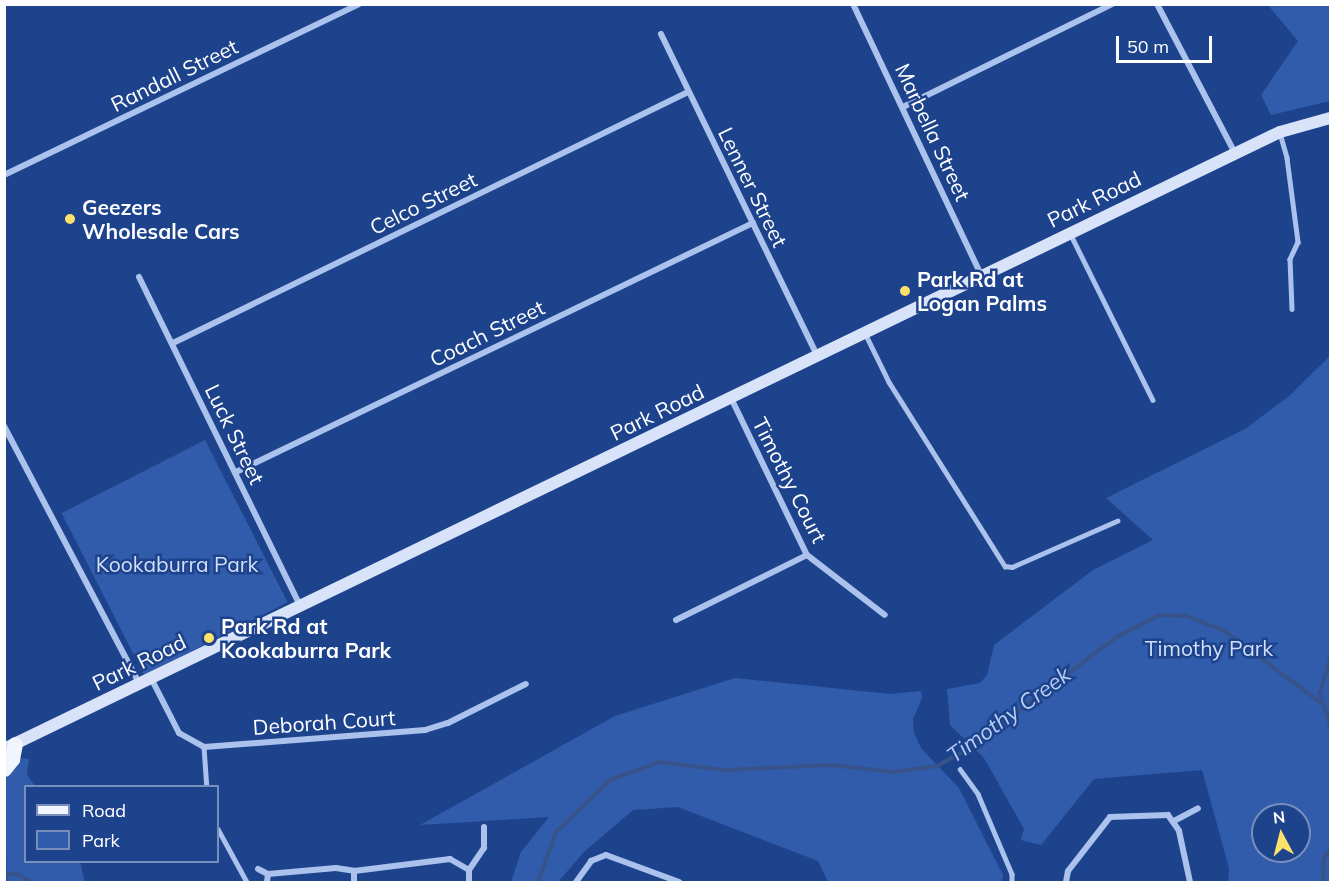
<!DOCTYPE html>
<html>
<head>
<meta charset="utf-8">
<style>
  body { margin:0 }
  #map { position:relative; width:1335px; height:887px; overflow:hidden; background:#1e438d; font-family:Mulish,sans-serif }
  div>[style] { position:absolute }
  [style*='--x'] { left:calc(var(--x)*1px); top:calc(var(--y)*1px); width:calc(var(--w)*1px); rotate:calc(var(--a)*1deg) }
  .green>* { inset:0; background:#315bab; transform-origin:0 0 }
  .stream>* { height:4px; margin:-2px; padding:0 2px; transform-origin:2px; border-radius:2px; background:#38538a }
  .lane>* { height:4.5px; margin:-2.25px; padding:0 2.25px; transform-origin:2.25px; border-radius:2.25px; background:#abc2ed }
  .street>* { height:6px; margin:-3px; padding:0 3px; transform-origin:3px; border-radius:3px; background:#abc2ed }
  .secondary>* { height:12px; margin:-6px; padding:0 6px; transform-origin:6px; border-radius:6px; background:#d8e3f9 }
  .primary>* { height:15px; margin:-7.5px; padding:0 7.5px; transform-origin:7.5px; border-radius:7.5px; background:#f1f5ff }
  .dots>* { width:16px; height:16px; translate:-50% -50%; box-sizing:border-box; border:3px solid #1e438d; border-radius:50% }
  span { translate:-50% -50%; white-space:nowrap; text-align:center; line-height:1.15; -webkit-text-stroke:5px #1e438d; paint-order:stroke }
  .street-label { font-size:21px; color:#fff }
  .poi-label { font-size:21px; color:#fff; font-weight:700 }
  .left { translate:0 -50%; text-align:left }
  .park-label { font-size:21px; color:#d1dff9 }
  .water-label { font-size:22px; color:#b7cdf4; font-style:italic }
  .frame { position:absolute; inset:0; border:6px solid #fff; pointer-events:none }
  .legend { position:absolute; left:24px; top:785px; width:195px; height:78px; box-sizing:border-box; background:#1e438d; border:2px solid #788ebb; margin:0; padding:8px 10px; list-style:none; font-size:18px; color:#fff }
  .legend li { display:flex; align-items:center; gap:12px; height:30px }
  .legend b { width:30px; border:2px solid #788ebb }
  .north { position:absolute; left:1251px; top:803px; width:60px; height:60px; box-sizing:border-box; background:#1e438d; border:2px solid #788ebb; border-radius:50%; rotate:353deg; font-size:16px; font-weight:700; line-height:24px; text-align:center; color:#fff }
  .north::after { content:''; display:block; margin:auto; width:21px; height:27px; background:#fce16a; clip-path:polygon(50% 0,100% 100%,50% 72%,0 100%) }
  .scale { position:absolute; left:1116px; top:36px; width:96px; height:27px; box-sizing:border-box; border:3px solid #fff; border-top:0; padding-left:8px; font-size:18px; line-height:21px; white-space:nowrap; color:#fff; -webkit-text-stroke:4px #1e438d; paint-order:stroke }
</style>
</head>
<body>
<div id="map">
  <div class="green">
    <div style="clip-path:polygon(1268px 5px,1330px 5px,1330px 101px,1271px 115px,1261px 95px,1298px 41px)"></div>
    <div style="clip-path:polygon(evenodd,1330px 356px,1330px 882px,1228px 882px,1229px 868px,1202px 770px,1094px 779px,1041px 845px,1021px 840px,1024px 829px,984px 758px,950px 725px,947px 689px,980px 683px,987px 675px,994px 645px,1093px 570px,1153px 540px,1106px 498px,1245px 429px,1289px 396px,1330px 356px,1263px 815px,1299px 815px,1299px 851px,1263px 851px,1263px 815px)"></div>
    <div style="left:205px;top:440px;width:182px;height:161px;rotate:63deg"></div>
    <div style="clip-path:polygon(735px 678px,890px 694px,921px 691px,922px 698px,913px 719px,914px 733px,921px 748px,959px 788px,1003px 875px,1002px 882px,828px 882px,818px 861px,678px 807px,633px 810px,583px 853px,558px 882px,511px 882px,521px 852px,549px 817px,420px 825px,615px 716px)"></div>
    <div style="clip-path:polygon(21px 758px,29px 759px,27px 775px,35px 786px,26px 786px,26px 862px,80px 862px,85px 882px,7px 882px,4px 781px)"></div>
  </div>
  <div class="stream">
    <div style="--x:1330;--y:658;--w:37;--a:106"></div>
    <div style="--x:1320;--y:694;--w:33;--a:72"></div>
    <div style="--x:6;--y:874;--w:11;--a:0"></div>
    <div style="--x:17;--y:874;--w:18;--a:27"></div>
    <div style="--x:538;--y:882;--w:53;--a:-70.2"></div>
    <div style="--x:556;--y:832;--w:75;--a:-43.9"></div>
    <div style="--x:610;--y:780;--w:52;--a:-20.2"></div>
    <div style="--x:659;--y:762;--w:66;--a:6.9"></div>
    <div style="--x:725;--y:770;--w:106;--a:-2.7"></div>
    <div style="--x:831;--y:765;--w:62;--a:6.4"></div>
    <div style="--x:893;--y:772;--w:44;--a:-7.8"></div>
    <div style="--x:937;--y:766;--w:37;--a:-29"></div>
    <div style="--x:969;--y:748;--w:185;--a:-36.9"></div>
    <div style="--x:1117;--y:637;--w:47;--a:-27.6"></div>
    <div style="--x:1159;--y:615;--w:27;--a:2"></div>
    <div style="--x:1186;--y:616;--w:40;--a:21"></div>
    <div style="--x:1223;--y:630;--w:121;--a:36.6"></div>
    <div style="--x:1323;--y:882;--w:24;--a:-88"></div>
    <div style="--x:1324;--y:858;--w:10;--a:-53"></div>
  </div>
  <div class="lane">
    <div style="--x:1280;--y:133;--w:26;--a:74"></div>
    <div style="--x:1287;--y:158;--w:85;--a:82.5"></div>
    <div style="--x:1298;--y:242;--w:19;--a:115"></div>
    <div style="--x:1290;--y:259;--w:50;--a:87.7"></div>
    <div style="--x:1071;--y:235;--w:184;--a:63.6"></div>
    <div style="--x:866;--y:335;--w:52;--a:63.9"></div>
    <div style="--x:889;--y:382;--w:218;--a:57.8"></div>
    <div style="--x:1005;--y:566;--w:7;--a:8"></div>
    <div style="--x:1012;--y:567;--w:115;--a:-23.7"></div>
    <div style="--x:204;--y:747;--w:39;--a:86"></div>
    <div style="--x:960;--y:769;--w:31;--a:54"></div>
    <div style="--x:978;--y:794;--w:87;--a:67"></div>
    <div style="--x:1012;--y:874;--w:8;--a:90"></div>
    <div style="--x:218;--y:829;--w:60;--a:61.3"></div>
  </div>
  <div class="street">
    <div style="--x:853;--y:4;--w:300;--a:64.7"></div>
    <div style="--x:1157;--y:4;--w:168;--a:62.4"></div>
    <div style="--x:661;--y:34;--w:357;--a:64.1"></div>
    <div style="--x:903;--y:107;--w:233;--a:-26.2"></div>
    <div style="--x:4;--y:175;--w:394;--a:-25.7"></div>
    <div style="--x:139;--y:277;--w:365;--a:63.9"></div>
    <div style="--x:173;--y:343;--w:573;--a:-25.98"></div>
    <div style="--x:731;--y:398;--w:174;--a:64.2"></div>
    <div style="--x:807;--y:555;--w:98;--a:37.6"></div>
    <div style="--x:4;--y:426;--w:290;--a:62.3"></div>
    <div style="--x:236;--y:472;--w:574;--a:-25.72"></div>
    <div style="--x:676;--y:620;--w:146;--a:-26.4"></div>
    <div style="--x:151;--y:678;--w:62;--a:63"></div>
    <div style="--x:179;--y:733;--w:29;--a:29"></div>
    <div style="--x:204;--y:747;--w:222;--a:-4.4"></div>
    <div style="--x:425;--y:730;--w:24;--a:-17"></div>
    <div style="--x:448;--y:723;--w:87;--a:-26.6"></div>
    <div style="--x:1174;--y:821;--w:27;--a:-28"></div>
    <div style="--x:258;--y:869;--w:11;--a:27"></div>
    <div style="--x:268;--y:874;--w:8;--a:97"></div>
    <div style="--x:469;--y:870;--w:27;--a:-56"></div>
    <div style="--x:484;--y:848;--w:21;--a:-90"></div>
    <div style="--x:354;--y:871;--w:11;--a:90"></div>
    <div style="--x:268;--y:874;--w:68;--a:-5"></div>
    <div style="--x:336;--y:868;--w:18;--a:9"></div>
    <div style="--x:354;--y:871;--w:97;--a:-7.1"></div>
    <div style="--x:450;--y:859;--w:22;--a:30"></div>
    <div style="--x:469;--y:870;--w:12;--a:90"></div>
    <div style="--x:576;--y:882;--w:26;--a:-54"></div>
    <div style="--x:591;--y:861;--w:16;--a:-22"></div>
    <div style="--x:606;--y:855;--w:78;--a:20.3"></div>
    <div style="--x:1066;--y:882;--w:11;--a:-80"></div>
    <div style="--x:1068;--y:871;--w:68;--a:-52.1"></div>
    <div style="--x:1110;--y:817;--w:58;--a:-2"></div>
    <div style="--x:1168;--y:815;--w:19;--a:55"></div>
    <div style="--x:1179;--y:831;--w:52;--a:77.8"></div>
  </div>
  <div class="secondary">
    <div style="--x:4;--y:749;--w:1417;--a:-25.81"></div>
    <div style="--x:1280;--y:132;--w:52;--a:-15.6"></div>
  </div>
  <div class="primary">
    <div style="--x:4;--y:769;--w:13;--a:-51"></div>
    <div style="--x:12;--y:759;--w:15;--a:-79"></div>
  </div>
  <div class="dots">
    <div style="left:70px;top:219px;background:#fce16a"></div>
    <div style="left:905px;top:291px;background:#fce16a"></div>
    <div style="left:209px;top:638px;background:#fce16a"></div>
  </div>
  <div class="street-label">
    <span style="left:174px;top:75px;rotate:-26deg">Randall Street</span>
    <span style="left:933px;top:132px;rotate:65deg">Marbella Street</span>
    <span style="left:753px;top:187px;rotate:64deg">Lenner Street</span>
    <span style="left:1094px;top:199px;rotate:-26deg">Park Road</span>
    <span style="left:423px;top:203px;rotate:-26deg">Celco Street</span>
    <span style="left:487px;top:333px;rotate:-26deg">Coach Street</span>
    <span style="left:657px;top:412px;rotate:-26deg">Park Road</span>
    <span style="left:235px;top:434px;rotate:64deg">Luck Street</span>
    <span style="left:790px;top:480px;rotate:63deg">Timothy Court</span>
    <span style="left:139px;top:662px;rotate:-26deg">Park Road</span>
    <span style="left:324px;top:722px;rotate:-4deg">Deborah Court</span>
  </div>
  <div class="poi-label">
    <span class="left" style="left:82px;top:219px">Geezers<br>Wholesale Cars</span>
    <span class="left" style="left:917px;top:291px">Park Rd at<br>Logan Palms</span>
    <span class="left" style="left:221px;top:638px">Park Rd at<br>Kookaburra Park</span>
  </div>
  <div class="park-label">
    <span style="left:177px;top:564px">Kookaburra Park</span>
    <span style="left:1209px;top:648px">Timothy Park</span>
  </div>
  <div class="water-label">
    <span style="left:1009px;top:715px;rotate:-36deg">Timothy Creek</span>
  </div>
  <div class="frame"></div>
  <ul class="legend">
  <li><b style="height:8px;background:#f1f5ff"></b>Road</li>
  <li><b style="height:16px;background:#315bab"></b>Park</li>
  </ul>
  <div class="north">N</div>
  <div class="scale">50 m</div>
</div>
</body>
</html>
